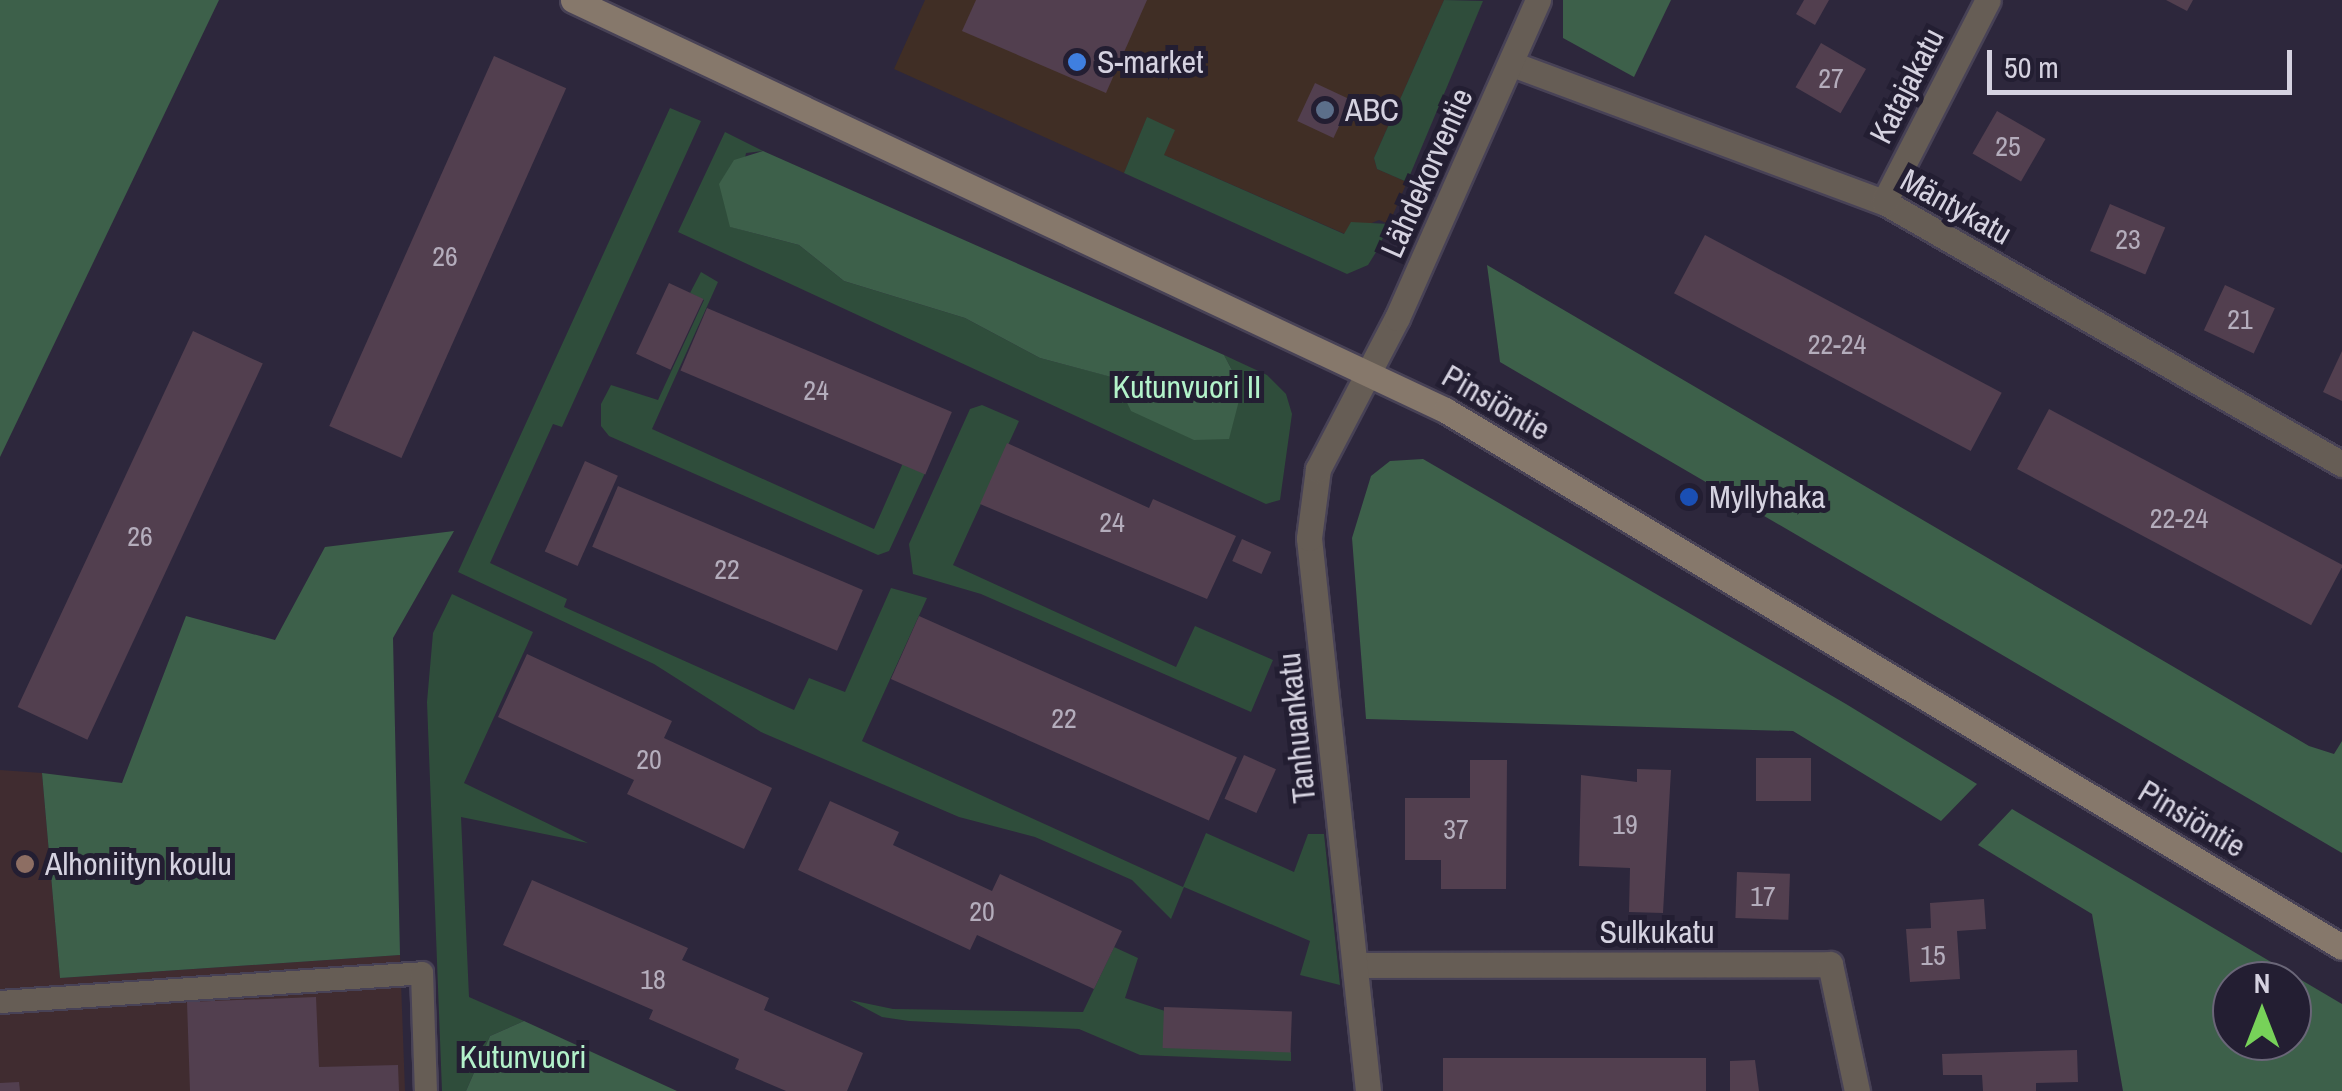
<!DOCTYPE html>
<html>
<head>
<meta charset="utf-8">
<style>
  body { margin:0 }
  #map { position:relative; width:2342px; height:1091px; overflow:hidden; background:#2d273c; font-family:"Archivo Narrow",sans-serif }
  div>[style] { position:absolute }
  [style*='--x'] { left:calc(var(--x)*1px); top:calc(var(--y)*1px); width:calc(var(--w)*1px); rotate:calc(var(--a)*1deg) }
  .commercial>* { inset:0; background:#402e25 }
  .education>* { inset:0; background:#402c30 }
  .green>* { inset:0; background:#2f4d3b }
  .forest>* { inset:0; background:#3d604a }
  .building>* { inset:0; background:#523f4f; transform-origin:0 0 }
  .roads { filter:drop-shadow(2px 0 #484256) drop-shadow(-2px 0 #484256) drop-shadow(0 2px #484256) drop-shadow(0 -2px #484256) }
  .service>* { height:22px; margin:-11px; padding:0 11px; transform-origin:11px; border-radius:11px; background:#665d55 }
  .minor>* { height:25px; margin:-12.5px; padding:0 12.5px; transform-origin:12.5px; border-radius:12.5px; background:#665d55 }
  .tertiary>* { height:25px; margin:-12.5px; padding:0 12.5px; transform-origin:12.5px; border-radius:12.5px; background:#665d55 }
  .secondary>* { height:25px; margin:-12.5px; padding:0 12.5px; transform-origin:12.5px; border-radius:12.5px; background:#86786b }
  .dots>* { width:28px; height:28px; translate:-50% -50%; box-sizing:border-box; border:5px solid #231e32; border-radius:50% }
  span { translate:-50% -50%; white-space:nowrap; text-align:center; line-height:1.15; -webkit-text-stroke:10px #231e32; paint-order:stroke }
  .number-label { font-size:28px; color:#b4adbc }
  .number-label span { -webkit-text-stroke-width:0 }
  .poi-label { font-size:32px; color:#d5d2e0 }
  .left { translate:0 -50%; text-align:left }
  .street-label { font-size:32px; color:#d5d2e0 }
  .park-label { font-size:32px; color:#b3f2ca }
  .north { position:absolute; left:2212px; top:961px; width:100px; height:100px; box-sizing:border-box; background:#231e32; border:2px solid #6a6678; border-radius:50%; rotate:0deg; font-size:28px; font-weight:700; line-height:40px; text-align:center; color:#d5d2e0 }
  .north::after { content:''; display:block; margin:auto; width:35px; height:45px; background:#77d259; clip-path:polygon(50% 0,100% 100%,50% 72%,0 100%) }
  .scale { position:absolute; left:1987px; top:50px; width:305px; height:45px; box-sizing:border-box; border:5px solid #d5d2e0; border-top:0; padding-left:12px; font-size:30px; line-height:35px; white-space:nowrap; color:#d5d2e0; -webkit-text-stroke:8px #231e32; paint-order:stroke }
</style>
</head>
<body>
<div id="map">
  <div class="commercial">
    <div style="clip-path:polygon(925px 0,1444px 0,1374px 158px,1377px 169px,1407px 182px,1389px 224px,1379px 220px,1345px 234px,1164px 155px,1147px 118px,1124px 173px,894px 69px)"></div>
  </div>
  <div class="education">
    <div style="clip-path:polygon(0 770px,42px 773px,60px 978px,400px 955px,405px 1091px,0 1091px)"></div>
  </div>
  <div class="green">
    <div style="clip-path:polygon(1444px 0,1483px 1px,1407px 182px,1377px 169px,1374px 158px)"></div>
    <div style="clip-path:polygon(670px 108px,701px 121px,562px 427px,553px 424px,490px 563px,567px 599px,564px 607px,794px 710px,809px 678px,845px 692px,891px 588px,927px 598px,862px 741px,1183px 887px,1206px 833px,1294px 872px,1308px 834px,1324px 834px,1340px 985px,1300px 975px,1310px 941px,1184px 887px,1171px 919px,1132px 880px,1035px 837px,959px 817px,761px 732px,654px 664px,458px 572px)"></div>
    <div style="clip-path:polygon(1147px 117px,1175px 130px,1164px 155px,1344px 234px,1351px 222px,1389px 224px,1378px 249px,1368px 265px,1347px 274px,1124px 173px)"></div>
    <div style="clip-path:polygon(725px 132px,763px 151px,746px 153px,731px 227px,799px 245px,844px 281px,965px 318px,1040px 358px,1116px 378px,1242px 389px,1224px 355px,1267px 375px,1286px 394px,1292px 414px,1280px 500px,1266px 504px,678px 232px)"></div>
    <div style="clip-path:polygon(701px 272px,718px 282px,652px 429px,874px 529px,903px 463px,925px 473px,889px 551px,878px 555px,609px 436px,601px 426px,601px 404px,611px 385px,658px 400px,704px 300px,690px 293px)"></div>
    <div style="clip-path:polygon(982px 405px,1019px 421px,953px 565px,1176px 667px,1195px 626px,1273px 660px,1251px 712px,981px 594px,913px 574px,909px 544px,970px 409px)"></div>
    <div style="clip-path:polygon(452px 594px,533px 632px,464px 783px,588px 843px,461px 817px,469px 997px,524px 1021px,490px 1036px,466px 1091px,442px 1091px,427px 702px,433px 633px)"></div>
    <div style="clip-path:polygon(1114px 947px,1138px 958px,1125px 998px,1291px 1052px,1291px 1061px,1140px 1055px,1079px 1029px,909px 1021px,882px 1017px,850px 1000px,893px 1009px,1083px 1012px)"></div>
  </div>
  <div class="forest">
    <div style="clip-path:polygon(0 0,219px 0,0 457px)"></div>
    <div style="clip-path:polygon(1563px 0,1671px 0,1634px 77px,1563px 38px)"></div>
    <div style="clip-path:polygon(763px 151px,1224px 355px,1242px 389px,1229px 439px,1194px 440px,1131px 411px,1115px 378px,1040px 358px,965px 318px,844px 281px,799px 245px,730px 227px,719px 184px,734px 160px)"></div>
    <div style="clip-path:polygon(1487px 265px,2309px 746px,2334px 754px,2342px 741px,2342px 853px,1500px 362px)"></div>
    <div style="clip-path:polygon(1423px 459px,1846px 704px,1977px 784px,1941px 821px,1793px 731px,1366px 719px,1352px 538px,1371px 476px,1390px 461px)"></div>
    <div style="clip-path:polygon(454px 531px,393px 638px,400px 955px,60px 978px,42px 773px,122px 783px,186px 616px,275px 640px,325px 547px)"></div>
    <div style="clip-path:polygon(evenodd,2012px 809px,2342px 1004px,2342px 1091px,2123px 1091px,2092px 914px,1978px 845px,2012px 809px,2232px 981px,2292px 981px,2292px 1041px,2232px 1041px,2232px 981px)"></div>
    <div style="clip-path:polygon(524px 1021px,677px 1091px,466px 1091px,490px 1036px)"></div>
  </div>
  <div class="building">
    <div style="clip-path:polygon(976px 0,1147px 0,1106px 93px,962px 31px)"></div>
    <div style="clip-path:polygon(1804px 0,1829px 0,1815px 25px,1796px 14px)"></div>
    <div style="clip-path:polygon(2166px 0,2193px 0,2187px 11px)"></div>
    <div style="left:1821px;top:43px;width:52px;height:51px;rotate:30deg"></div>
    <div style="left:494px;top:56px;width:79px;height:405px;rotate:24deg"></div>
    <div style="left:1315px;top:83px;width:40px;height:42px;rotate:25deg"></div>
    <div style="left:1997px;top:111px;width:56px;height:49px;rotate:30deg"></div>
    <div style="left:2110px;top:204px;width:60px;height:51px;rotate:23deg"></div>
    <div style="left:1705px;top:235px;width:336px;height:66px;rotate:28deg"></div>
    <div style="left:669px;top:283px;width:38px;height:78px;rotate:25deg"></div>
    <div style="left:2225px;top:285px;width:55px;height:50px;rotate:25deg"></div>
    <div style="left:707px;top:308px;width:266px;height:68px;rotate:23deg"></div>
    <div style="left:193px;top:331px;width:77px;height:415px;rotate:25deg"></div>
    <div style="clip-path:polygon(2342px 351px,2342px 401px,2323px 392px)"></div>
    <div style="left:2049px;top:409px;width:333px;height:68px;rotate:28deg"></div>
    <div style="clip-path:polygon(1007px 443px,1149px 508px,1153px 499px,1236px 536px,1207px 599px,980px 504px)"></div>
    <div style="left:585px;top:461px;width:36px;height:99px;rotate:24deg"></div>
    <div style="left:618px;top:486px;width:266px;height:66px;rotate:23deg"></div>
    <div style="left:1242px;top:539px;width:32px;height:24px;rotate:24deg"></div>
    <div style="left:919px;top:616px;width:348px;height:69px;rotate:24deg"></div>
    <div style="clip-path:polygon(527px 654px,672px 721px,664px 738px,772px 788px,744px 849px,627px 794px,634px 780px,498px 717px)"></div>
    <div style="left:1244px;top:755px;width:35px;height:48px;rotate:24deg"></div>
    <div style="left:1756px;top:758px;width:55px;height:43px"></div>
    <div style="clip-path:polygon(1470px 760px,1507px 760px,1506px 889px,1441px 889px,1441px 860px,1405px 860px,1405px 798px,1470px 798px)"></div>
    <div style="clip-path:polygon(1637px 769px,1671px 770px,1663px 913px,1629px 912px,1630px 868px,1579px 866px,1581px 775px,1637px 782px)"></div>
    <div style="clip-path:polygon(830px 801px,899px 832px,893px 845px,992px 891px,1000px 874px,1122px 931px,1094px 989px,977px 935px,970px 950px,798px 870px)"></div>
    <div style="left:1737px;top:872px;width:53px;height:46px;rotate:2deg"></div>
    <div style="clip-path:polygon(532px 880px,688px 948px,682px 960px,769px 998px,764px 1010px,863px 1053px,847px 1091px,786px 1091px,735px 1069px,739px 1059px,649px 1019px,653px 1010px,503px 945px)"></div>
    <div style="clip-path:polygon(1984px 899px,1986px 929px,1957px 931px,1960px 979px,1910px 982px,1906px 929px,1931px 928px,1930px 903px)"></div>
    <div style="clip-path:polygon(316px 997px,319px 1067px,398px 1065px,399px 1091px,190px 1091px,187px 1002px)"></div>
    <div style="left:1164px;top:1007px;width:128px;height:41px;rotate:2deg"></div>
    <div style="clip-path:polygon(2077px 1050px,2078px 1082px,2036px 1083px,2036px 1091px,1983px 1091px,1982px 1075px,1943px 1075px,1942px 1054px)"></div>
    <div style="left:1443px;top:1058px;width:263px;height:33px"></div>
    <div style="clip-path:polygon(1755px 1060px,1759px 1091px,1730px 1091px,1730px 1061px)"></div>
    <div style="clip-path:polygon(19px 1082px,20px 1091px,0 1091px,0 1083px)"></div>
  </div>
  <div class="roads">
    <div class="service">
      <div style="--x:0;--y:1002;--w:423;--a:-3.9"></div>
      <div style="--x:422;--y:973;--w:118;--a:88.1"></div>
    </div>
    <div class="minor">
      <div style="--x:1512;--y:64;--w:397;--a:20.4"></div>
      <div style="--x:1884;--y:202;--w:528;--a:29.77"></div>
      <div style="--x:1884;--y:202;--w:227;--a:-62.8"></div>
      <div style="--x:1356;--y:965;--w:474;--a:-0.1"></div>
      <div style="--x:1830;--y:964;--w:130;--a:78"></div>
    </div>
    <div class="tertiary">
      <div style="--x:1368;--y:1091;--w:556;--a:-96.09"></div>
      <div style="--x:1309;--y:538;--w:70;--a:-82.6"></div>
      <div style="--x:1318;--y:469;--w:170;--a:-62.4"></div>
      <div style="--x:1397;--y:318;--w:348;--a:-66.1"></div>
    </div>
    <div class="secondary">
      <div style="--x:573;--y:0;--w:964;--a:25.18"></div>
      <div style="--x:1445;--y:410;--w:1045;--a:30.91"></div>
    </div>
  </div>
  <div class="dots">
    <div style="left:1077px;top:62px;background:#3f7fe0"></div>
    <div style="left:1325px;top:110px;background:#5c6f8a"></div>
    <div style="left:1689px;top:497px;background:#1a4fb4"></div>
    <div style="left:25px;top:864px;background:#8d6e63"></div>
  </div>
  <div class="number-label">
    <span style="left:1831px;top:78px">27</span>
    <span style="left:2008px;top:146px">25</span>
    <span style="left:2128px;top:239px">23</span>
    <span style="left:445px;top:256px">26</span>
    <span style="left:2240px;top:319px">21</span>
    <span style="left:1837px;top:344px">22-24</span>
    <span style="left:816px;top:390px">24</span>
    <span style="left:2179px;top:518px">22-24</span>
    <span style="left:1112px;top:522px">24</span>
    <span style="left:140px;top:536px">26</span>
    <span style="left:727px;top:569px">22</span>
    <span style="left:1064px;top:718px">22</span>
    <span style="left:649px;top:759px">20</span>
    <span style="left:1625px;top:824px">19</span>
    <span style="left:1456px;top:829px">37</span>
    <span style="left:1763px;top:896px">17</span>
    <span style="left:982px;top:911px">20</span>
    <span style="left:1933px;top:955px">15</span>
    <span style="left:653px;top:979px">18</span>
  </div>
  <div class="poi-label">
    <span class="left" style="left:1097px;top:62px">S-market</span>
    <span class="left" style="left:1345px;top:110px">ABC</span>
    <span class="left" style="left:1709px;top:497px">Myllyhaka</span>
    <span class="left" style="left:45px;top:864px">Alhoniityn koulu</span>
  </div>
  <div class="street-label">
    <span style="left:1907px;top:86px;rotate:-63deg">Katajakatu</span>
    <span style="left:1427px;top:173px;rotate:-66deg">Lähdekorventie</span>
    <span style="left:1956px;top:207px;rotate:29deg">Mäntykatu</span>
    <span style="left:1496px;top:403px;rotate:30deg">Pinsiöntie</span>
    <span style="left:1297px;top:728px;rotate:-96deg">Tanhuankatu</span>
    <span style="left:2192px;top:819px;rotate:31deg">Pinsiöntie</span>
    <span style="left:1657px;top:932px">Sulkukatu</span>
  </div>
  <div class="park-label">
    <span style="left:1187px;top:387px">Kutunvuori II</span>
    <span style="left:523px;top:1057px">Kutunvuori</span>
  </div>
  <div class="north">N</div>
  <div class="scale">50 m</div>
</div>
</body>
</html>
